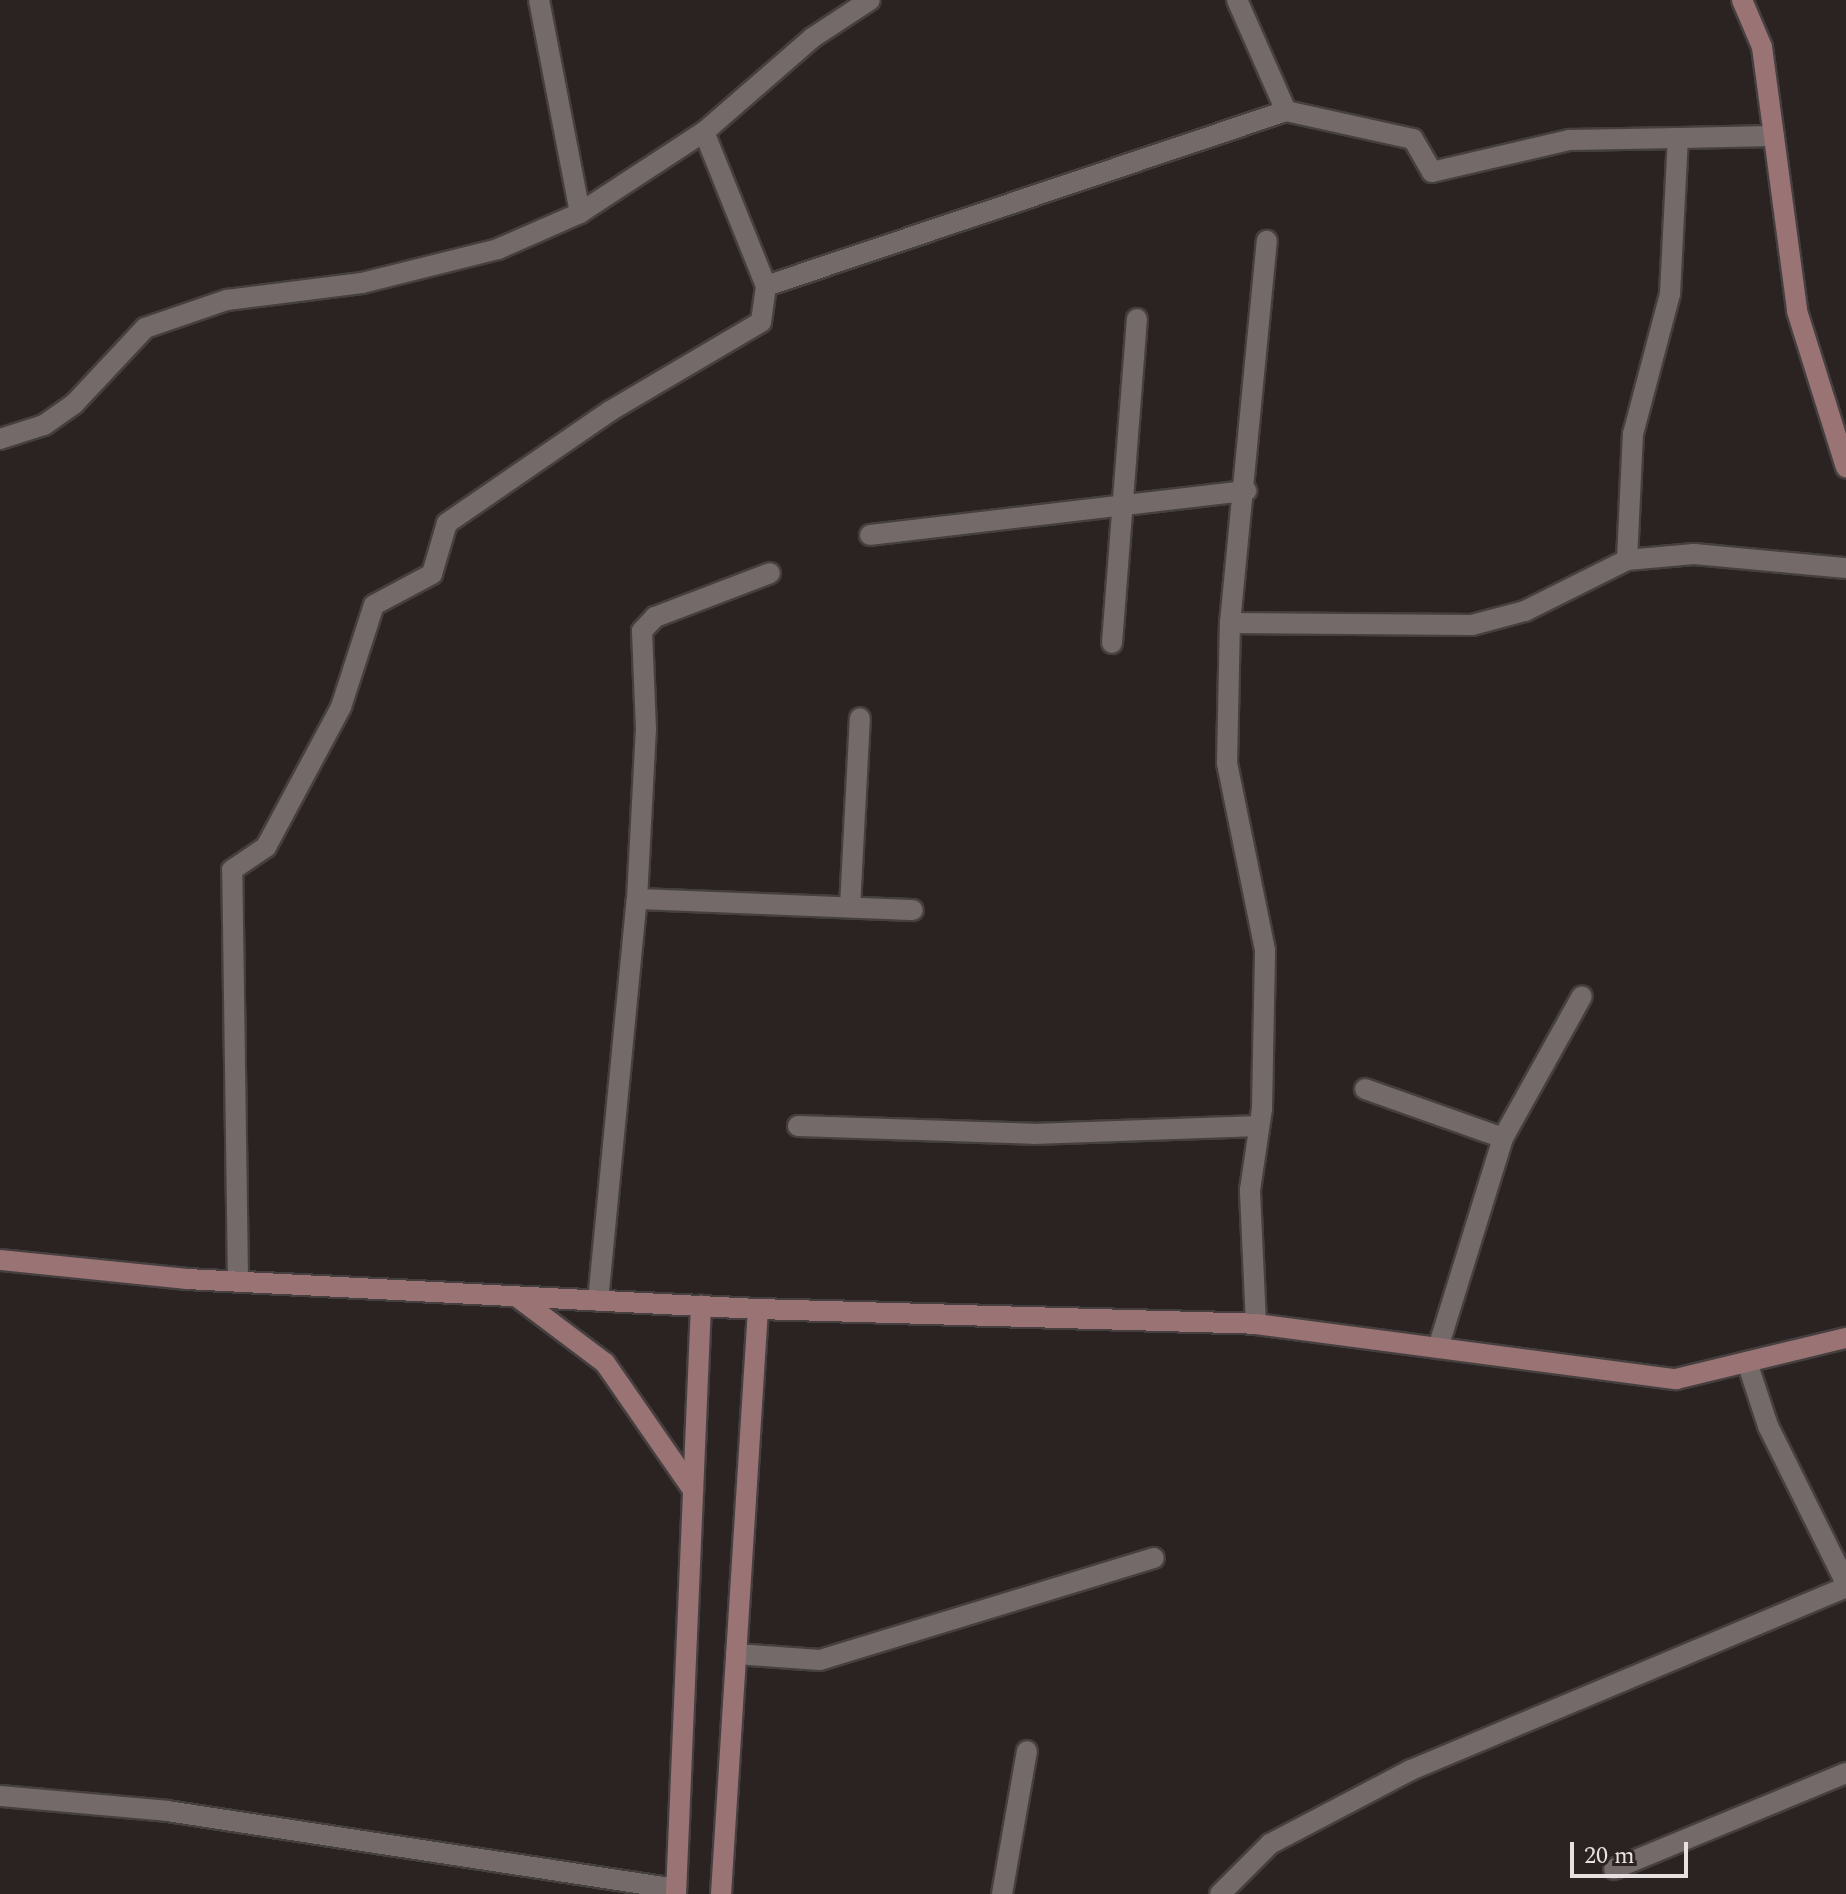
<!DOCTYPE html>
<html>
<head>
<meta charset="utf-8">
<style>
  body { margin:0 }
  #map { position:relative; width:1846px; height:1894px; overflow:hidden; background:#2b2222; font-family:Spectral,serif }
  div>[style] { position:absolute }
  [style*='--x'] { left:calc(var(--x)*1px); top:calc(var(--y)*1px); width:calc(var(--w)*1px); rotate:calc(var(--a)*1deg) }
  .roads { filter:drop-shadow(2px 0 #463f3f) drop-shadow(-2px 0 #463f3f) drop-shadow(0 2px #463f3f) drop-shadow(0 -2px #463f3f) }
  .street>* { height:20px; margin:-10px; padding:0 10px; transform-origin:10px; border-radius:10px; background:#756a6a }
  .secondary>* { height:20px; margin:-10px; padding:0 10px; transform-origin:10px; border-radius:10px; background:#9a7474 }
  span { translate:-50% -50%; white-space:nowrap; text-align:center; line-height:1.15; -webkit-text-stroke:8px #2b2222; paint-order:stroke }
  .scale { position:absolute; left:1570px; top:1842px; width:118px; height:36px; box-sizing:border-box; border:4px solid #e6e0e0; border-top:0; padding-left:10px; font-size:24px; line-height:28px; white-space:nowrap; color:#e6e0e0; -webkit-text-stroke:6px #2b2222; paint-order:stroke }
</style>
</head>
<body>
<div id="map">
  <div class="roads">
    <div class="street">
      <div style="--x:539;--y:0;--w:217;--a:79.1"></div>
      <div style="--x:1286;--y:111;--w:130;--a:12.4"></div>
      <div style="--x:1413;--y:139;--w:38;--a:60"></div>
      <div style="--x:1432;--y:172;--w:142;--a:-13.1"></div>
      <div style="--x:1570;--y:140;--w:108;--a:-1.1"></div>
      <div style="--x:766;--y:286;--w:549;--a:-18.6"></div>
      <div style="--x:1286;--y:111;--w:121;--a:-113.8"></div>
      <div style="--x:0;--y:439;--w:46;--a:-17.7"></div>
      <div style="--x:44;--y:425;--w:37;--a:-35"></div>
      <div style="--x:74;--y:404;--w:104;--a:-46.9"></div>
      <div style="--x:145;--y:328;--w:87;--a:-18.9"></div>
      <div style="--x:227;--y:300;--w:136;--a:-7.2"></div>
      <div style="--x:362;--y:283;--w:140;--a:-14"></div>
      <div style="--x:498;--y:249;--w:90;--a:-23.7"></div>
      <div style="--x:580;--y:213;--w:148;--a:-33.2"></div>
      <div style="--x:704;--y:132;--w:143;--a:-41"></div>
      <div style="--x:812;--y:38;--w:69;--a:-33.2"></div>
      <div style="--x:870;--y:535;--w:379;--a:-6.7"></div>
      <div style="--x:1627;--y:560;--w:126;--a:-87.3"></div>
      <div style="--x:1633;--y:434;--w:145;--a:-75.2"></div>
      <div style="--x:1670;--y:294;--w:156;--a:-87.1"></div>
      <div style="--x:1678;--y:138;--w:96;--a:-1.2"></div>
      <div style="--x:1230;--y:623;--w:242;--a:0.5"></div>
      <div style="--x:1472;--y:625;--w:55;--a:-14.8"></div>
      <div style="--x:1525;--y:611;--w:114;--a:-26.6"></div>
      <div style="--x:1627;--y:560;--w:67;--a:-5.1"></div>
      <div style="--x:1694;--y:554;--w:153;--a:5.3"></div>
      <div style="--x:1112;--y:643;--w:325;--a:-85.6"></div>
      <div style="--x:637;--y:899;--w:276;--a:2.3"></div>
      <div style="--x:850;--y:907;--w:189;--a:-87"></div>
      <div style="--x:1365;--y:1089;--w:146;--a:19.5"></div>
      <div style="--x:798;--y:1126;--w:235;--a:1.9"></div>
      <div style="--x:1033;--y:1134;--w:226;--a:-2"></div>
      <div style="--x:238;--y:1281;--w:411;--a:-90.8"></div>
      <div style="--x:232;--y:870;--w:41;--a:-34.1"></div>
      <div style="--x:266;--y:847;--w:159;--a:-61.8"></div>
      <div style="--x:341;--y:707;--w:107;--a:-72.1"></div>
      <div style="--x:374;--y:605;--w:66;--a:-28.1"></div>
      <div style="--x:432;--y:574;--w:53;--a:-73.6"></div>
      <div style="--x:447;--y:523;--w:198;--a:-34.5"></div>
      <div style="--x:610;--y:411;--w:175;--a:-30.5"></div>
      <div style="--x:761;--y:322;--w:36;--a:-82"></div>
      <div style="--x:766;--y:286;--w:166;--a:-111.9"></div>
      <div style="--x:598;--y:1301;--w:404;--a:-84.5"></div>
      <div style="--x:637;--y:899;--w:169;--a:-87"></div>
      <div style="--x:646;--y:730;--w:99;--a:-92.3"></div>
      <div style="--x:642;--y:631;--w:19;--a:-47"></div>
      <div style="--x:655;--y:617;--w:123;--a:-20.9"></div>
      <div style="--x:1256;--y:1324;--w:134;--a:-92.6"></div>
      <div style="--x:1250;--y:1190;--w:82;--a:-81.6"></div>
      <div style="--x:1262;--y:1109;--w:159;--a:-88.9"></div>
      <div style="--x:1265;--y:950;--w:191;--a:-101.5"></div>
      <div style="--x:1227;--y:763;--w:140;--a:-88.8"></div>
      <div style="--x:1230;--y:623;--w:384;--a:-84.5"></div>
      <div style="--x:1438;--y:1348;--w:220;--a:-72.8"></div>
      <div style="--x:1503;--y:1138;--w:162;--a:-60.9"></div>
      <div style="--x:1747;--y:1362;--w:67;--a:71.8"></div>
      <div style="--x:1768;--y:1426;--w:175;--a:63.6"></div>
      <div style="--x:736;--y:1654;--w:84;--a:4.1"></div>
      <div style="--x:820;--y:1660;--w:349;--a:-17"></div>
      <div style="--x:0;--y:1796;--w:168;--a:5.1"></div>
      <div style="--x:167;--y:1811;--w:515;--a:8.71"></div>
      <div style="--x:1614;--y:1869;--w:251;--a:-22.5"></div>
      <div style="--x:1002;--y:1894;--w:145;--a:-80.1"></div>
      <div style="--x:1220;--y:1894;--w:71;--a:-45"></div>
      <div style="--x:1270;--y:1844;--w:159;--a:-27.7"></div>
      <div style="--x:1411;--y:1770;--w:472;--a:-22.8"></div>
    </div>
    <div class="secondary">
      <div style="--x:1742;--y:0;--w:51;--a:66.9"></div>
      <div style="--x:1762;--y:47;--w:266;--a:82.4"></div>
      <div style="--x:1797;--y:311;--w:164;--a:72.6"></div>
      <div style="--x:0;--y:1260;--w:188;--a:5.8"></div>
      <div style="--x:187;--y:1279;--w:572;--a:3.01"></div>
      <div style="--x:758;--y:1309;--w:498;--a:1.7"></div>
      <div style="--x:1256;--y:1324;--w:424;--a:7.5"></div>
      <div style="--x:1676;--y:1379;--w:175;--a:-13.6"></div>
      <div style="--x:516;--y:1296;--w:111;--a:37"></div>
      <div style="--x:605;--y:1363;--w:155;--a:55.3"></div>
      <div style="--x:676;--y:1894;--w:589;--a:-87.57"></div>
      <div style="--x:721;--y:1894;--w:586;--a:-86.38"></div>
    </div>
  </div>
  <div class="scale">20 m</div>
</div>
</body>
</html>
